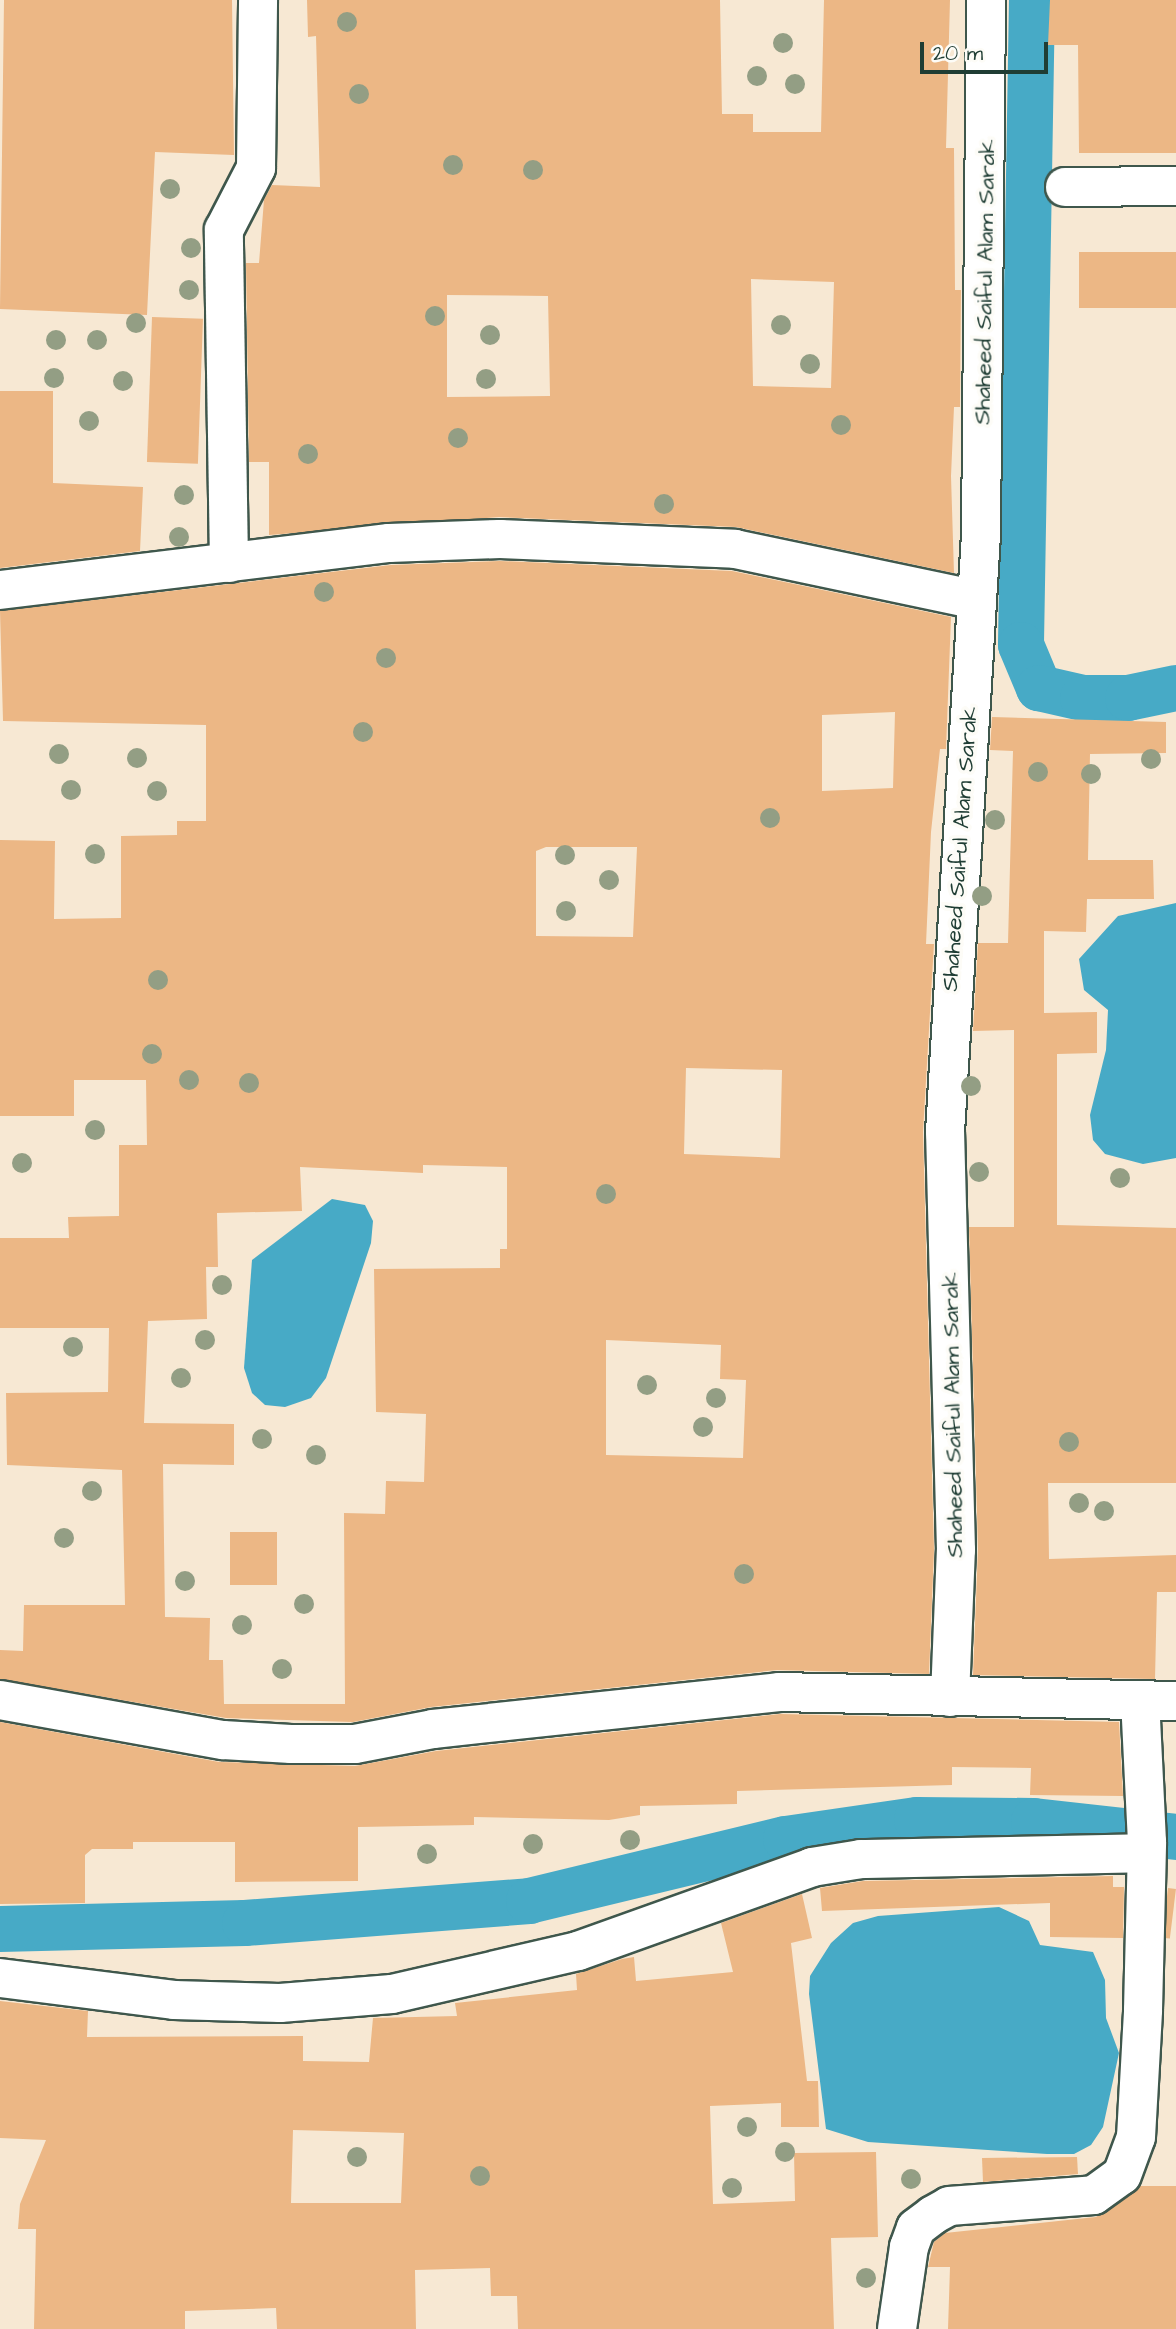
<!DOCTYPE html>
<html>
<head>
<meta charset="utf-8">
<style>
  body { margin:0 }
  #map { position:relative; width:1176px; height:2329px; overflow:hidden; background:#f7e8d3; font-family:"Architects Daughter",sans-serif }
  div>[style] { position:absolute }
  [style*='--x'] { left:calc(var(--x)*1px); top:calc(var(--y)*1px); width:calc(var(--w)*1px); rotate:calc(var(--a)*1deg) }
  .water>* { inset:0; background:#47aac6 }
  .canal>* { height:46px; margin:-23px; padding:0 23px; transform-origin:23px; border-radius:23px; background:#47aac6 }
  .building>* { inset:0; background:#ecb785; transform-origin:0 0 }
  .roads { filter:drop-shadow(2px 0 #3f574c) drop-shadow(-2px 0 #3f574c) drop-shadow(0 2px #3f574c) drop-shadow(0 -2px #3f574c) }
  .street>* { height:38px; margin:-19px; padding:0 19px; transform-origin:19px; border-radius:19px; background:#fff }
  .trees>* { width:20px; height:20px; margin:-10px; border-radius:50%; background:#939e84 }
  span { translate:-50% -50%; white-space:nowrap; text-align:center; line-height:1.15; -webkit-text-stroke:7px #fdfcf7; paint-order:stroke }
  .street-label { font-size:23px; color:#1f3d34 }
  .scale { position:absolute; left:920px; top:42px; width:128px; height:32px; box-sizing:border-box; border:4px solid #1f3d34; border-top:0; padding-left:9px; font-size:21px; line-height:24px; white-space:nowrap; color:#1f3d34; -webkit-text-stroke:5px #fdfcf7; paint-order:stroke }
</style>
</head>
<body>
<div id="map">
  <div class="water">
    <div style="clip-path:polygon(1176px 903px,1176px 1158px,1143px 1164px,1105px 1154px,1093px 1140px,1090px 1115px,1106px 1050px,1108px 1010px,1084px 990px,1079px 959px,1118px 916px)"></div>
    <div style="clip-path:polygon(332px 1199px,365px 1205px,373px 1221px,371px 1243px,326px 1378px,311px 1398px,285px 1407px,265px 1405px,252px 1393px,244px 1368px,252px 1260px)"></div>
    <div style="clip-path:polygon(999px 1907px,1029px 1921px,1040px 1945px,1093px 1952px,1105px 1980px,1106px 2018px,1119px 2053px,1103px 2127px,1091px 2145px,1074px 2154px,1047px 2154px,868px 2142px,826px 2129px,809px 1994px,810px 1976px,831px 1943px,853px 1923px,878px 1916px)"></div>
  </div>
  <div class="canal">
    <div style="--x:1032;--y:0;--w:645;--a:90.98"></div>
    <div style="--x:1021;--y:645;--w:47;--a:67.3"></div>
    <div style="--x:1039;--y:688;--w:45;--a:12.8"></div>
    <div style="--x:1083;--y:698;--w:45;--a:0"></div>
    <div style="--x:1128;--y:698;--w:49;--a:-11.8"></div>
    <div style="--x:0;--y:1929;--w:245;--a:-1.4"></div>
    <div style="--x:245;--y:1923;--w:285;--a:-4.4"></div>
    <div style="--x:529;--y:1901;--w:264;--a:-13.6"></div>
    <div style="--x:786;--y:1839;--w:132;--a:-8.3"></div>
    <div style="--x:917;--y:1820;--w:117;--a:0.5"></div>
    <div style="--x:1034;--y:1821;--w:143;--a:6.4"></div>
  </div>
  <div class="building">
    <div style="clip-path:polygon(4px 0,232px 0,234px 155px,155px 152px,147px 315px,0 309px)"></div>
    <div style="clip-path:polygon(evenodd,307px 0,720px 0,722px 114px,753px 114px,753px 132px,821px 132px,824px 0,950px 0,946px 148px,954px 148px,955px 290px,961px 290px,960px 407px,954px 407px,951px 476px,954px 573px,736px 527px,499px 517px,269px 535px,269px 462px,249px 462px,246px 263px,259px 263px,264px 200px,272px 185px,320px 187px,316px 36px,308px 37px,307px 0,751px 279px,834px 282px,831px 388px,753px 386px,751px 279px,307px 0,447px 295px,548px 296px,550px 396px,447px 397px,447px 295px)"></div>
    <div style="clip-path:polygon(1050px 0,1176px 0,1176px 153px,1079px 153px,1078px 45px,1048px 45px)"></div>
    <div style="left:1176px;top:252px;width:56px;height:97px;rotate:90deg"></div>
    <div style="left:152px;top:317px;width:51px;height:145px;rotate:2deg"></div>
    <div style="clip-path:polygon(0 391px,53px 391px,53px 483px,143px 487px,140px 551px,0 568px)"></div>
    <div style="clip-path:polygon(evenodd,500px 561px,732px 571px,951px 617px,946px 749px,940px 749px,931px 832px,926px 944px,934px 944px,923px 1132px,934px 1550px,929px 1674px,777px 1670px,431px 1707px,353px 1722px,226px 1718px,0 1679px,0 1650px,23px 1651px,24px 1605px,125px 1605px,122px 1470px,7px 1465px,6px 1393px,108px 1392px,109px 1328px,0 1328px,0 1238px,69px 1238px,68px 1217px,119px 1216px,119px 1145px,147px 1145px,146px 1080px,74px 1080px,74px 1116px,0 1116px,0 840px,55px 841px,54px 919px,121px 918px,121px 836px,177px 835px,177px 821px,206px 821px,206px 725px,3px 721px,0 611px,391px 565px,500px 561px,895px 712px,893px 788px,822px 791px,822px 715px,895px 712px,500px 561px,546px 847px,637px 847px,633px 937px,536px 936px,536px 851px,546px 847px,500px 561px,686px 1068px,782px 1070px,780px 1158px,684px 1154px,686px 1068px,500px 561px,423px 1165px,507px 1167px,507px 1249px,500px 1249px,500px 1268px,374px 1269px,376px 1412px,426px 1414px,424px 1482px,386px 1481px,385px 1514px,344px 1513px,345px 1704px,224px 1704px,223px 1660px,209px 1660px,210px 1618px,165px 1617px,163px 1464px,234px 1465px,234px 1424px,144px 1423px,148px 1321px,207px 1319px,206px 1267px,218px 1267px,217px 1213px,302px 1211px,300px 1167px,423px 1173px,423px 1165px,500px 561px,606px 1340px,721px 1345px,720px 1379px,746px 1380px,743px 1458px,606px 1455px,606px 1340px)"></div>
    <div style="clip-path:polygon(992px 717px,1166px 722px,1166px 753px,1090px 754px,1088px 860px,1153px 860px,1154px 899px,1087px 899px,1086px 932px,1044px 931px,1044px 1013px,1097px 1012px,1097px 1053px,1057px 1054px,1057px 1225px,1176px 1228px,1176px 1483px,1048px 1483px,1049px 1559px,1176px 1555px,1176px 1592px,1157px 1592px,1155px 1679px,973px 1675px,978px 1549px,969px 1227px,1014px 1227px,1014px 1030px,973px 1031px,978px 943px,1008px 943px,1013px 751px,990px 750px)"></div>
    <div style="left:230px;top:1532px;width:47px;height:53px"></div>
    <div style="clip-path:polygon(780px 1714px,1119px 1722px,1123px 1796px,1030px 1795px,1031px 1768px,952px 1767px,952px 1785px,737px 1791px,737px 1804px,640px 1806px,640px 1815px,609px 1820px,474px 1817px,474px 1825px,358px 1827px,358px 1881px,235px 1882px,235px 1842px,133px 1842px,133px 1849px,92px 1849px,85px 1855px,85px 1903px,0 1904px,0 1722px,219px 1762px,355px 1766px,436px 1751px)"></div>
    <div style="clip-path:polygon(1113px 1876px,1113px 1887px,1124px 1887px,1123px 1938px,1050px 1937px,1050px 1903px,822px 1911px,820px 1888px,863px 1881px)"></div>
    <div style="left:1168px;top:1888px;width:8px;height:50px;rotate:7deg"></div>
    <div style="clip-path:polygon(evenodd,802px 1894px,812px 1938px,791px 1943px,807px 2081px,818px 2081px,819px 2127px,781px 2127px,781px 2103px,710px 2106px,713px 2204px,795px 2201px,794px 2153px,876px 2152px,878px 2237px,831px 2238px,834px 2329px,518px 2329px,517px 2296px,491px 2296px,490px 2268px,415px 2270px,416px 2329px,277px 2329px,276px 2308px,185px 2311px,185px 2329px,34px 2329px,36px 2229px,18px 2229px,20px 2204px,46px 2140px,0 2138px,0 2001px,88px 2011px,87px 2037px,303px 2036px,303px 2061px,369px 2062px,373px 2018px,457px 2016px,455px 2003px,577px 1990px,576px 1974px,622px 1959px,634px 1957px,636px 1981px,733px 1972px,721px 1923px,802px 1894px,293px 2130px,404px 2133px,401px 2203px,291px 2203px,293px 2130px)"></div>
    <div style="clip-path:polygon(1077px 2157px,1078px 2174px,983px 2182px,982px 2158px)"></div>
    <div style="clip-path:polygon(1140px 2186px,1176px 2186px,1176px 2329px,948px 2329px,950px 2267px,928px 2267px,934px 2242px,945px 2233px,1096px 2217px)"></div>
  </div>
  <div class="roads">
    <div class="street">
      <div style="--x:1065;--y:187;--w:111;--a:-0.5"></div>
      <div style="--x:229;--y:563;--w:333;--a:-90.9"></div>
      <div style="--x:224;--y:230;--w:70;--a:-62.7"></div>
      <div style="--x:256;--y:168;--w:168;--a:-89.3"></div>
      <div style="--x:0;--y:590;--w:392;--a:-6.9"></div>
      <div style="--x:389;--y:543;--w:111;--a:-2.1"></div>
      <div style="--x:500;--y:539;--w:235;--a:2.4"></div>
      <div style="--x:735;--y:549;--w:247;--a:11.9"></div>
      <div style="--x:950;--y:1697;--w:147;--a:-87.7"></div>
      <div style="--x:956;--y:1550;--w:418;--a:-91.5"></div>
      <div style="--x:945;--y:1132;--w:599;--a:-86.55"></div>
      <div style="--x:981;--y:534;--w:534;--a:-89.46"></div>
      <div style="--x:0;--y:1700;--w:227;--a:10.2"></div>
      <div style="--x:223;--y:1740;--w:68;--a:3.4"></div>
      <div style="--x:291;--y:1744;--w:64;--a:0"></div>
      <div style="--x:355;--y:1744;--w:79;--a:-10.9"></div>
      <div style="--x:433;--y:1729;--w:348;--a:-6.1"></div>
      <div style="--x:779;--y:1692;--w:397;--a:1.3"></div>
      <div style="--x:0;--y:1978;--w:175;--a:7.2"></div>
      <div style="--x:174;--y:2000;--w:106;--a:1.6"></div>
      <div style="--x:280;--y:2003;--w:112;--a:-4.6"></div>
      <div style="--x:392;--y:1994;--w:191;--a:-13"></div>
      <div style="--x:578;--y:1951;--w:249;--a:-19.7"></div>
      <div style="--x:812;--y:1867;--w:50;--a:-9.3"></div>
      <div style="--x:861;--y:1859;--w:285;--a:-1.2"></div>
      <div style="--x:897;--y:2329;--w:83;--a:-81.7"></div>
      <div style="--x:909;--y:2247;--w:20;--a:-70"></div>
      <div style="--x:916;--y:2228;--w:21;--a:-37"></div>
      <div style="--x:933;--y:2215;--w:18;--a:-29"></div>
      <div style="--x:949;--y:2206;--w:145;--a:-4.3"></div>
      <div style="--x:1094;--y:2195;--w:34;--a:-36"></div>
      <div style="--x:1122;--y:2175;--w:40;--a:-69.8"></div>
      <div style="--x:1136;--y:2137;--w:127;--a:-86.8"></div>
      <div style="--x:1143;--y:2010;--w:168;--a:-88.6"></div>
      <div style="--x:1147;--y:1842;--w:142;--a:-92.8"></div>
    </div>
  </div>
  <div class="trees">
    <div style="left:347px;top:22px"></div>
    <div style="left:783px;top:43px"></div>
    <div style="left:757px;top:76px"></div>
    <div style="left:795px;top:84px"></div>
    <div style="left:359px;top:94px"></div>
    <div style="left:453px;top:165px"></div>
    <div style="left:533px;top:170px"></div>
    <div style="left:170px;top:189px"></div>
    <div style="left:191px;top:248px"></div>
    <div style="left:189px;top:290px"></div>
    <div style="left:435px;top:316px"></div>
    <div style="left:136px;top:323px"></div>
    <div style="left:781px;top:325px"></div>
    <div style="left:490px;top:335px"></div>
    <div style="left:56px;top:340px"></div>
    <div style="left:97px;top:340px"></div>
    <div style="left:810px;top:364px"></div>
    <div style="left:54px;top:378px"></div>
    <div style="left:486px;top:379px"></div>
    <div style="left:123px;top:381px"></div>
    <div style="left:89px;top:421px"></div>
    <div style="left:841px;top:425px"></div>
    <div style="left:458px;top:438px"></div>
    <div style="left:308px;top:454px"></div>
    <div style="left:184px;top:495px"></div>
    <div style="left:664px;top:504px"></div>
    <div style="left:179px;top:537px"></div>
    <div style="left:324px;top:592px"></div>
    <div style="left:386px;top:658px"></div>
    <div style="left:363px;top:732px"></div>
    <div style="left:59px;top:754px"></div>
    <div style="left:137px;top:758px"></div>
    <div style="left:1151px;top:759px"></div>
    <div style="left:1038px;top:772px"></div>
    <div style="left:1091px;top:774px"></div>
    <div style="left:71px;top:790px"></div>
    <div style="left:157px;top:791px"></div>
    <div style="left:770px;top:818px"></div>
    <div style="left:995px;top:820px"></div>
    <div style="left:95px;top:854px"></div>
    <div style="left:565px;top:855px"></div>
    <div style="left:609px;top:880px"></div>
    <div style="left:982px;top:896px"></div>
    <div style="left:566px;top:911px"></div>
    <div style="left:158px;top:980px"></div>
    <div style="left:152px;top:1054px"></div>
    <div style="left:189px;top:1080px"></div>
    <div style="left:249px;top:1083px"></div>
    <div style="left:971px;top:1086px"></div>
    <div style="left:95px;top:1130px"></div>
    <div style="left:22px;top:1163px"></div>
    <div style="left:979px;top:1172px"></div>
    <div style="left:1120px;top:1178px"></div>
    <div style="left:606px;top:1194px"></div>
    <div style="left:222px;top:1285px"></div>
    <div style="left:205px;top:1340px"></div>
    <div style="left:73px;top:1347px"></div>
    <div style="left:181px;top:1378px"></div>
    <div style="left:647px;top:1385px"></div>
    <div style="left:716px;top:1398px"></div>
    <div style="left:703px;top:1427px"></div>
    <div style="left:262px;top:1439px"></div>
    <div style="left:1069px;top:1442px"></div>
    <div style="left:316px;top:1455px"></div>
    <div style="left:92px;top:1491px"></div>
    <div style="left:1079px;top:1503px"></div>
    <div style="left:1104px;top:1511px"></div>
    <div style="left:64px;top:1538px"></div>
    <div style="left:744px;top:1574px"></div>
    <div style="left:185px;top:1581px"></div>
    <div style="left:304px;top:1604px"></div>
    <div style="left:242px;top:1625px"></div>
    <div style="left:282px;top:1669px"></div>
    <div style="left:630px;top:1840px"></div>
    <div style="left:533px;top:1844px"></div>
    <div style="left:427px;top:1854px"></div>
    <div style="left:747px;top:2127px"></div>
    <div style="left:785px;top:2152px"></div>
    <div style="left:357px;top:2157px"></div>
    <div style="left:480px;top:2176px"></div>
    <div style="left:911px;top:2179px"></div>
    <div style="left:732px;top:2188px"></div>
    <div style="left:866px;top:2278px"></div>
  </div>
  <div class="street-label">
    <span style="left:985px;top:282px;rotate:-89deg">Shaheed Saiful Alam Sarak</span>
    <span style="left:960px;top:849px;rotate:-86deg">Shaheed Saiful Alam Sarak</span>
    <span style="left:953px;top:1415px;rotate:-91deg">Shaheed Saiful Alam Sarak</span>
  </div>
  <div class="scale">20 m</div>
</div>
</body>
</html>
